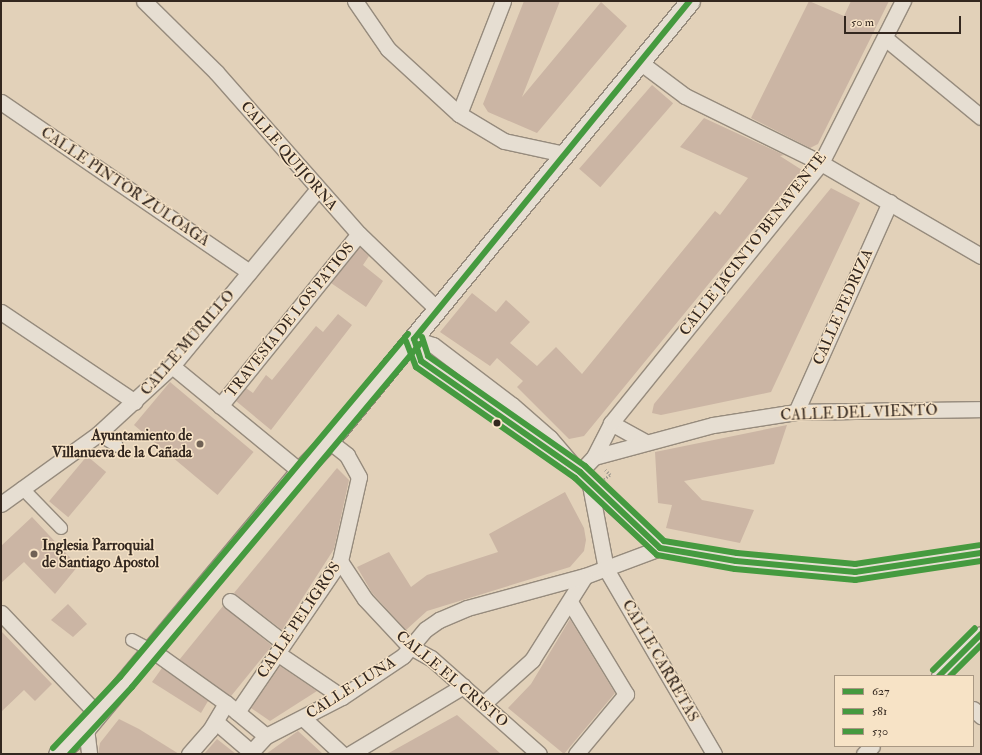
<!DOCTYPE html>
<html>
<head>
<meta charset="utf-8">
<style>
  body { margin:0 }
  #map { position:relative; width:982px; height:755px; overflow:hidden; background:#e2d1b9; font-family:"IM FELL Double Pica",serif }
  div>[style] { position:absolute }
  [style*='--x'] { left:calc(var(--x)*1px); top:calc(var(--y)*1px); width:calc(var(--w)*1px); rotate:calc(var(--a)*1deg) }
  .building>* { inset:0; background:#cbb5a4; transform-origin:0 0 }
  .path>* { height:2.5px; margin-top:-1.25px; transform-origin:0; background:repeating-linear-gradient(90deg,#a7a095 0 1px,transparent 0 3px) }
  .roads { filter:drop-shadow(1px 0 #968b7d) drop-shadow(-1px 0 #968b7d) drop-shadow(0 1px #968b7d) drop-shadow(0 -1px #968b7d) }
  .pedestrian>* { height:12px; margin:-6px; padding:0 6px; transform-origin:6px; border-radius:6px; background:#e6ded2 }
  .minor>* { height:15px; margin:-7.5px; padding:0 7.5px; transform-origin:7.5px; border-radius:7.5px; background:#e6ded2 }
  .tertiary>* { height:19px; margin:-9.5px; padding:0 9.5px; transform-origin:9.5px; border-radius:9.5px; background:#e6ded2 }
  .bus-1>* { height:6px; margin:-3px; padding:0 3px; transform-origin:3px; border-radius:3px; background:#459a3f }
  .bus-2>* { height:6px; margin:-3px; padding:0 3px; transform-origin:3px; border-radius:3px; background:#459a3f }
  .bus-3>* { height:6px; margin:-3px; padding:0 3px; transform-origin:3px; border-radius:3px; background:#459a3f }
  .dots>* { width:11px; height:11px; translate:-50% -50%; box-sizing:border-box; border:2px solid #f7e3c6; border-radius:50% }
  span { translate:-50% -50%; white-space:nowrap; text-align:center; line-height:1.15; -webkit-text-stroke:3px #f7e3c6; paint-order:stroke }
  .street-label { font-size:15px; color:#33271f }
  .poi-label { font-size:15px; color:#33271f; font-weight:700 }
  .right { translate:-100% -50%; text-align:right }
  .left { translate:0 -50%; text-align:left }
  .frame { position:absolute; inset:0; border:2px solid #33271f; pointer-events:none }
  .legend { position:absolute; left:834px; top:675px; width:140px; height:72px; box-sizing:border-box; background:#f7e3c6; border:1px solid #a99883; margin:0; padding:5px 7px; list-style:none; font-size:12px; color:#33271f }
  .legend li { display:flex; align-items:center; gap:8px; height:20px }
  .legend b { width:20px; border:1px solid #a99883 }
  .scale { position:absolute; left:844px; top:16px; width:117px; height:18px; box-sizing:border-box; border:2px solid #33271f; border-top:0; padding-left:5px; font-size:12px; line-height:14px; white-space:nowrap; color:#33271f; -webkit-text-stroke:3px #f7e3c6; paint-order:stroke }
</style>
</head>
<body>
<div id="map">
  <div class="building">
    <div style="clip-path:polygon(524px 1px,560px 1px,522px 97px,601px 2px,627px 26px,537px 133px,488px 112px,483px 104px)"></div>
    <div style="clip-path:polygon(809px 1px,844px 16px,851px 1px,889px 1px,818px 144px,810px 148px,751px 118px)"></div>
    <div style="left:652px;top:85px;width:28px;height:111px;rotate:41deg"></div>
    <div style="clip-path:polygon(704px 118px,784px 155px,780px 156px,802px 170px,584px 436px,569px 439px,517px 387px,523px 381px,497px 358px,490px 366px,440px 332px,472px 293px,496px 312px,506px 300px,530px 322px,510px 343px,537px 366px,556px 347px,582px 374px,715px 211px,720px 215px,748px 178px,680px 147px)"></div>
    <div style="clip-path:polygon(831px 188px,860px 203px,771px 392px,661px 415px,652px 413px,654px 404px)"></div>
    <div style="clip-path:polygon(360px 247px,369px 256px,363px 265px,383px 281px,366px 307px,331px 283px)"></div>
    <div style="clip-path:polygon(338px 314px,352px 325px,271px 430px,236px 401px,246px 388px,253px 393px,266px 375px,272px 380px,316px 326px,323px 332px)"></div>
    <div style="left:170px;top:382px;width:109px;height:56px;rotate:40deg"></div>
    <div style="clip-path:polygon(787px 425px,774px 464px,684px 481px,702px 500px,754px 510px,740px 543px,666px 528px,672px 505px,658px 503px,655px 452px)"></div>
    <div style="left:87px;top:456px;width:25px;height:59px;rotate:40deg"></div>
    <div style="clip-path:polygon(337px 468px,349px 480px,334px 549px,282px 630px,234px 593px)"></div>
    <div style="clip-path:polygon(565px 492px,584px 528px,586px 540px,584px 551px,570px 567px,427px 611px,406px 630px,372px 593px,357px 567px,389px 552px,411px 587px,427px 575px,498px 552px,489px 534px)"></div>
    <div style="clip-path:polygon(32px 517px,78px 566px,55px 594px,24px 562px,1px 583px,1px 546px)"></div>
    <div style="clip-path:polygon(68px 604px,87px 624px,73px 637px,51px 620px)"></div>
    <div style="left:223px;top:606px;width:63px;height:69px;rotate:39deg"></div>
    <div style="clip-path:polygon(570px 619px,615px 693px,564px 754px,508px 708px,531px 684px)"></div>
    <div style="clip-path:polygon(1px 631px,52px 684px,35px 701px,24px 690px,1px 712px)"></div>
    <div style="clip-path:polygon(280px 666px,317px 691px,270px 721px,251px 708px)"></div>
    <div style="clip-path:polygon(162px 668px,208px 701px,201px 713px,152px 682px)"></div>
    <div style="clip-path:polygon(457px 715px,501px 754px,387px 754px)"></div>
    <div style="clip-path:polygon(119px 719px,139px 729px,179px 754px,98px 754px,100px 743px)"></div>
    <div style="clip-path:polygon(298px 731px,323px 754px,266px 754px)"></div>
    <div style="clip-path:polygon(217px 739px,236px 754px,204px 754px)"></div>
  </div>
  <div class="path">
    <div style="--x:604;--y:479;--w:7;--a:-34"></div>
    <div style="--x:610;--y:475;--w:7;--a:-135"></div>
  </div>
  <div class="roads">
    <div class="pedestrian">
      <div style="--x:98;--y:434;--w:22;--a:32"></div>
      <div style="--x:22;--y:488;--w:56;--a:45.7"></div>
      <div style="--x:132;--y:640;--w:24;--a:28"></div>
    </div>
    <div class="minor">
      <div style="--x:144;--y:1;--w:101;--a:44.6"></div>
      <div style="--x:216;--y:72;--w:216;--a:48.6"></div>
      <div style="--x:359;--y:234;--w:108;--a:43.9"></div>
      <div style="--x:355;--y:1;--w:58;--a:55.5"></div>
      <div style="--x:388;--y:49;--w:96;--a:42.5"></div>
      <div style="--x:459;--y:114;--w:52;--a:31"></div>
      <div style="--x:504;--y:141;--w:61;--a:12.2"></div>
      <div style="--x:885;--y:38;--w:124;--a:39.5"></div>
      <div style="--x:641;--y:63;--w:55;--a:36.9"></div>
      <div style="--x:685;--y:96;--w:152;--a:26.2"></div>
      <div style="--x:821;--y:163;--w:185;--a:30.2"></div>
      <div style="--x:1;--y:102;--w:301;--a:34.4"></div>
      <div style="--x:459;--y:114;--w:121;--a:-68.7"></div>
      <div style="--x:1;--y:312;--w:161;--a:33.9"></div>
      <div style="--x:414;--y:339;--w:20;--a:18"></div>
      <div style="--x:433;--y:345;--w:99;--a:37.2"></div>
      <div style="--x:512;--y:405;--w:50;--a:41"></div>
      <div style="--x:550;--y:438;--w:62;--a:49.6"></div>
      <div style="--x:590;--y:485;--w:94;--a:42"></div>
      <div style="--x:660;--y:548;--w:77;--a:9.7"></div>
      <div style="--x:736;--y:561;--w:120;--a:5.3"></div>
      <div style="--x:855;--y:572;--w:127;--a:-8.6"></div>
      <div style="--x:414;--y:339;--w:23;--a:72"></div>
      <div style="--x:421;--y:361;--w:172;--a:35.1"></div>
      <div style="--x:172;--y:366;--w:166;--a:39.4"></div>
      <div style="--x:220;--y:406;--w:221;--a:-51.1"></div>
      <div style="--x:796;--y:412;--w:230;--a:-65.9"></div>
      <div style="--x:611;--y:423;--w:38;--a:29"></div>
      <div style="--x:594;--y:457;--w:123;--a:-15.1"></div>
      <div style="--x:713;--y:425;--w:84;--a:-8.9"></div>
      <div style="--x:796;--y:412;--w:185;--a:-0.9"></div>
      <div style="--x:580;--y:472;--w:21;--a:-47"></div>
      <div style="--x:594;--y:457;--w:38;--a:-63"></div>
      <div style="--x:611;--y:423;--w:334;--a:-51.1"></div>
      <div style="--x:821;--y:163;--w:182;--a:-63.2"></div>
      <div style="--x:590;--y:485;--w:86;--a:79.2"></div>
      <div style="--x:606;--y:569;--w:214;--a:59.7"></div>
      <div style="--x:1;--y:504;--w:120;--a:-35.8"></div>
      <div style="--x:98;--y:434;--w:100;--a:-42.6"></div>
      <div style="--x:172;--y:366;--w:228;--a:-50.5"></div>
      <div style="--x:340;--y:561;--w:45;--a:56.7"></div>
      <div style="--x:365;--y:599;--w:64;--a:46.9"></div>
      <div style="--x:409;--y:646;--w:25;--a:29"></div>
      <div style="--x:431;--y:658;--w:144;--a:41.6"></div>
      <div style="--x:230;--y:601;--w:68;--a:37.9"></div>
      <div style="--x:570;--y:602;--w:108;--a:58.7"></div>
      <div style="--x:626;--y:694;--w:78;--a:129.8"></div>
      <div style="--x:1;--y:613;--w:141;--a:46.4"></div>
      <div style="--x:153;--y:651;--w:90;--a:35.5"></div>
      <div style="--x:277;--y:653;--w:78;--a:34.1"></div>
      <div style="--x:939;--y:676;--w:59;--a:-45"></div>
      <div style="--x:483;--y:704;--w:66;--a:-41.9"></div>
      <div style="--x:532;--y:660;--w:99;--a:-57.8"></div>
      <div style="--x:585;--y:576;--w:80;--a:-20.5"></div>
      <div style="--x:973;--y:709;--w:11;--a:41"></div>
      <div style="--x:237;--y:712;--w:183;--a:-55.7"></div>
      <div style="--x:340;--y:561;--w:86;--a:-77.3"></div>
      <div style="--x:359;--y:477;--w:25;--a:-119"></div>
      <div style="--x:347;--y:455;--w:23;--a:-142"></div>
      <div style="--x:303;--y:718;--w:53;--a:42.7"></div>
      <div style="--x:86;--y:728;--w:26;--a:83"></div>
      <div style="--x:266;--y:736;--w:85;--a:-27.2"></div>
      <div style="--x:342;--y:697;--w:73;--a:-33.9"></div>
      <div style="--x:403;--y:656;--w:35;--a:-50"></div>
      <div style="--x:426;--y:629;--w:16;--a:-35"></div>
      <div style="--x:439;--y:620;--w:30;--a:-23"></div>
      <div style="--x:467;--y:608;--w:122;--a:-15.2"></div>
      <div style="--x:189;--y:754;--w:32;--a:-49"></div>
      <div style="--x:210;--y:730;--w:31;--a:-59"></div>
      <div style="--x:226;--y:703;--w:52;--a:39.5"></div>
      <div style="--x:266;--y:736;--w:22;--a:133"></div>
      <div style="--x:251;--y:752;--w:46;--a:-139.4"></div>
      <div style="--x:350;--y:754;--w:132;--a:-31"></div>
      <div style="--x:864;--y:754;--w:11;--a:-45"></div>
    </div>
    <div class="tertiary">
      <div style="--x:58;--y:754;--w:38;--a:-43"></div>
      <div style="--x:86;--y:728;--w:334;--a:-50.2"></div>
      <div style="--x:300;--y:471;--w:42;--a:-46"></div>
      <div style="--x:329;--y:441;--w:569;--a:-50.63"></div>
    </div>
  </div>
  <div class="bus-1">
    <div style="--x:414;--y:339;--w:23;--a:72"></div>
    <div style="--x:421;--y:361;--w:194;--a:34.9"></div>
    <div style="--x:580;--y:472;--w:110;--a:43.5"></div>
    <div style="--x:660;--y:548;--w:77;--a:9.7"></div>
    <div style="--x:736;--y:561;--w:120;--a:5.3"></div>
    <div style="--x:855;--y:572;--w:127;--a:-8.6"></div>
    <div style="--x:414;--y:339;--w:436;--a:-50.8"></div>
    <div style="--x:939;--y:676;--w:59;--a:-45"></div>
  </div>
  <div class="bus-2">
    <div style="--x:406;--y:341;--w:28;--a:69"></div>
    <div style="--x:416;--y:367;--w:194;--a:34.9"></div>
    <div style="--x:575;--y:478;--w:112;--a:43.2"></div>
    <div style="--x:657;--y:555;--w:79;--a:10.2"></div>
    <div style="--x:735;--y:569;--w:121;--a:5.2"></div>
    <div style="--x:855;--y:580;--w:127;--a:-8.6"></div>
    <div style="--x:950;--y:676;--w:44;--a:-45"></div>
    <div style="--x:70;--y:754;--w:91;--a:-47.2"></div>
    <div style="--x:132;--y:687;--w:448;--a:-50"></div>
  </div>
  <div class="bus-3">
    <div style="--x:422;--y:337;--w:20;--a:72"></div>
    <div style="--x:428;--y:356;--w:192;--a:35"></div>
    <div style="--x:585;--y:466;--w:109;--a:43.5"></div>
    <div style="--x:664;--y:541;--w:74;--a:9.3"></div>
    <div style="--x:737;--y:553;--w:119;--a:5.3"></div>
    <div style="--x:855;--y:564;--w:126;--a:-8.6"></div>
    <div style="--x:933;--y:670;--w:59;--a:-45"></div>
    <div style="--x:53;--y:748;--w:98;--a:-46.7"></div>
    <div style="--x:120;--y:677;--w:448;--a:-50"></div>
  </div>
  <div class="dots">
    <div style="left:497px;top:423px;background:#33271f"></div>
    <div style="left:200px;top:444px;background:#706255"></div>
    <div style="left:34px;top:554px;background:#706255"></div>
  </div>
  <div class="street-label">
    <span style="left:289px;top:156px;rotate:49deg">CALLE QUIJORNA</span>
    <span style="left:125px;top:187px;rotate:34deg">CALLE PINTOR ZULOAGA</span>
    <span style="left:753px;top:244px;rotate:-52deg">CALLE JACINTO BENAVENTE</span>
    <span style="left:843px;top:307px;rotate:-66deg">CALLE PEDRIZA</span>
    <span style="left:290px;top:320px;rotate:-51deg">TRAVESÍA DE LOS PATIOS</span>
    <span style="left:188px;top:343px;rotate:-49deg">CALLE MURILLO</span>
    <span style="left:859px;top:413px;rotate:-2deg">CALLE DEL VIENTO</span>
    <span style="left:299px;top:620px;rotate:-56deg">CALLE PELIGROS</span>
    <span style="left:660px;top:661px;rotate:60deg">CALLE CARRETAS</span>
    <span style="left:452px;top:679px;rotate:40deg">CALLE EL CRISTO</span>
    <span style="left:351px;top:688px;rotate:-32deg">CALLE LUNA</span>
  </div>
  <div class="poi-label">
    <span class="right" style="left:192px;top:444px">Ayuntamiento de<br>Villanueva de la Cañada</span>
    <span class="left" style="left:42px;top:554px">Inglesia Parroquial<br>de Santiago Apostol</span>
  </div>
  <div class="frame"></div>
  <ul class="legend">
  <li><b style="height:5px;background:#459a3f"></b>627</li>
  <li><b style="height:5px;background:#459a3f"></b>581</li>
  <li><b style="height:5px;background:#459a3f"></b>530</li>
  </ul>
  <div class="scale">50 m</div>
</div>
</body>
</html>
